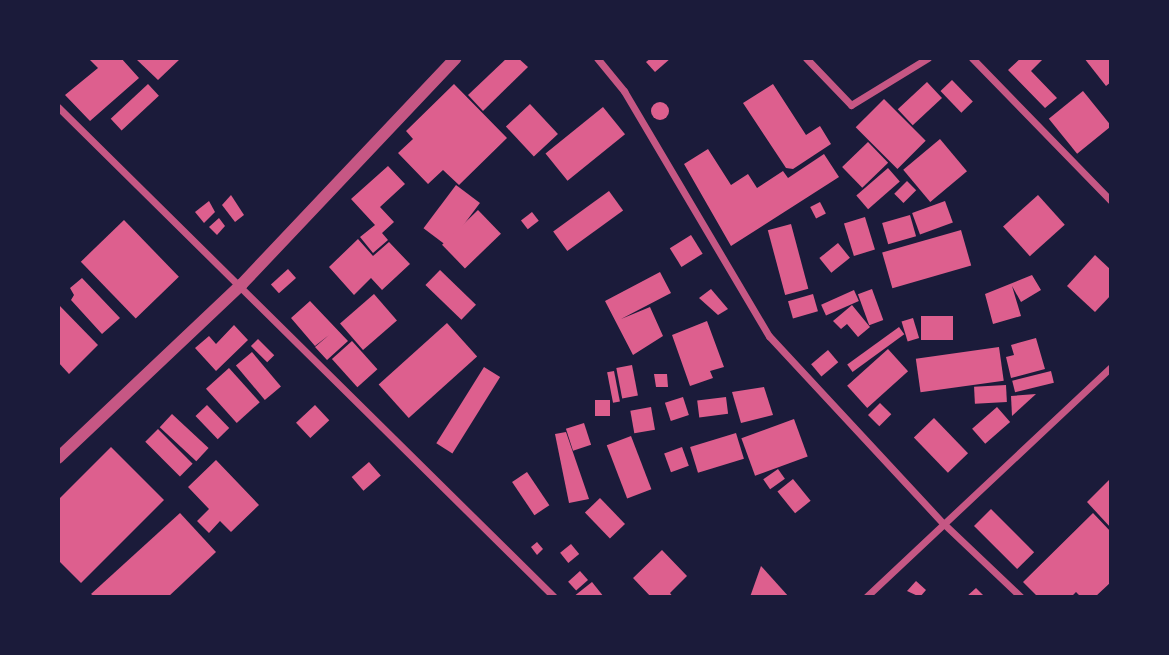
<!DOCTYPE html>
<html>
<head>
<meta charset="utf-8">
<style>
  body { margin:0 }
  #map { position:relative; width:1169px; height:655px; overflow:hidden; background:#1b1b3a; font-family:"Noto Sans",sans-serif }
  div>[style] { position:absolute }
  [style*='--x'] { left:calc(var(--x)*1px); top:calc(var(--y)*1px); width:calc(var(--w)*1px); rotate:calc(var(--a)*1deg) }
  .building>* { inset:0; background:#dd5f8e; transform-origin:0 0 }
  .round { border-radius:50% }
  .minor>* { height:7px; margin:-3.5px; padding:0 3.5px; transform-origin:3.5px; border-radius:3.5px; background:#c65784 }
  .tertiary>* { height:12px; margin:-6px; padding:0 6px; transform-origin:6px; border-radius:6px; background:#c65784 }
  span { translate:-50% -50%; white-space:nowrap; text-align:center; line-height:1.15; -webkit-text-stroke:7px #1b1b3a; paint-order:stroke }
  .frame { position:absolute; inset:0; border:60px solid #1b1b3a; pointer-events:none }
</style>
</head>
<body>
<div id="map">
  <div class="building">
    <div style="clip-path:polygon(93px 58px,121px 58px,139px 78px,90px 121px,65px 95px,98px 68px,90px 60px)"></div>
    <div style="clip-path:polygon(135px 58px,181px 58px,158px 80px)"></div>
    <div style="clip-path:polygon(507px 58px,518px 58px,528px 67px,483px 111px,468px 95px)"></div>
    <div style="clip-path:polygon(651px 58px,671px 58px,655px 72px,646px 62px)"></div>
    <div style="clip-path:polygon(1021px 58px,1044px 58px,1031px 71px,1057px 98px,1045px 108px,1008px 70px)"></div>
    <div style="clip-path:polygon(1084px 58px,1111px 58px,1111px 82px,1106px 86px)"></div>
    <div style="left:952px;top:80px;width:30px;height:16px;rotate:46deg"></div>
    <div style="left:927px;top:82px;width:22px;height:40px;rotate:47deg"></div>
    <div style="left:148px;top:84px;width:16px;height:51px;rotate:47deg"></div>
    <div style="clip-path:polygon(454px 84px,507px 138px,459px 185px,443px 170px,428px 184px,398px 153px,413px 139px,406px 131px)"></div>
    <div style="clip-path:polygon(773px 84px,806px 135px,820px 126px,831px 144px,793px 169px,786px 168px,743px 103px)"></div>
    <div style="left:1083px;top:91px;width:45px;height:44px;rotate:51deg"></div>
    <div style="left:884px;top:99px;width:59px;height:40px;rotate:45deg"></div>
    <div class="round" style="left:651px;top:102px;width:18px;height:18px"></div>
    <div style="left:530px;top:104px;width:41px;height:33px;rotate:47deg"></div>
    <div style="left:603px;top:107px;width:35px;height:74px;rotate:51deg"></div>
    <div style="left:940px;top:139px;width:42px;height:48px;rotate:50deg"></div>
    <div style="left:868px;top:142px;width:29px;height:36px;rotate:46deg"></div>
    <div style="clip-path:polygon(708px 149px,731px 185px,748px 174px,757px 188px,783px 171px,788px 178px,824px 154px,839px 177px,731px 246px,684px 164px)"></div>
    <div style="clip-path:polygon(388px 166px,405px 184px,380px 207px,394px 222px,382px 233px,388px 240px,373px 253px,360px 237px,375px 225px,351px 199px)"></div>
    <div style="left:888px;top:168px;width:18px;height:42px;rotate:49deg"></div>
    <div style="left:907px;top:181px;width:13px;height:18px;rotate:45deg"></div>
    <div style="left:456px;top:185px;width:30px;height:54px;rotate:37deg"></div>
    <div style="left:609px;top:191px;width:24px;height:69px;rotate:54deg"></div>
    <div style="clip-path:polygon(231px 195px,244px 215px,235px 222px,222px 205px)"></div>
    <div style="left:1038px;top:195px;width:40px;height:47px;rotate:48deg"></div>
    <div style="clip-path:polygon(209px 201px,215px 212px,204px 223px,195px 212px)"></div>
    <div style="left:945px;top:201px;width:23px;height:35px;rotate:70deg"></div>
    <div style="left:820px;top:202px;width:13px;height:11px;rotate:63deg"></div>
    <div style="left:478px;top:210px;width:33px;height:50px;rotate:46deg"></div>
    <div style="left:532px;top:212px;width:11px;height:14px;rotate:52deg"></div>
    <div style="left:910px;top:215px;width:22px;height:29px;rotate:74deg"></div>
    <div style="left:865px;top:217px;width:34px;height:22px;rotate:73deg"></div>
    <div style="clip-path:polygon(219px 218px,225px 226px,217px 235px,209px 227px)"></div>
    <div style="left:124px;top:220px;width:79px;height:60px;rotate:46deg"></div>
    <div style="left:791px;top:224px;width:67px;height:24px;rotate:75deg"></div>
    <div style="left:961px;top:230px;width:37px;height:82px;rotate:74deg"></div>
    <div style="left:691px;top:235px;width:22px;height:25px;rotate:58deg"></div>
    <div style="clip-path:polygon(358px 239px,373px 256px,389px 242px,410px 264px,382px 290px,371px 278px,354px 295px,329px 267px)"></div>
    <div style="left:838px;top:243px;width:19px;height:24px;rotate:51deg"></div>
    <div style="clip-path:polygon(1095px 255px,1111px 270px,1111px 295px,1095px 312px,1067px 286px)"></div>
    <div style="left:288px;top:269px;width:12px;height:23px;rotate:48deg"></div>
    <div style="left:440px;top:270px;width:50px;height:21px;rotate:44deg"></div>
    <div style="clip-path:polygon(660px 272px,671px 293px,621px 319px,650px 307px,663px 336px,633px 355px,605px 301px)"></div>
    <div style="clip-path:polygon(1032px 275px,1041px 290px,1021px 302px,1012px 286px,1021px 316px,993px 324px,985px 294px)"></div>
    <div style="clip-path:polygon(82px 278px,120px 318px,102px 334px,71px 300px,74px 295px,70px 288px)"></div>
    <div style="clip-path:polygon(711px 289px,728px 309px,718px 315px,699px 298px)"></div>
    <div style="left:872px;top:289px;width:33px;height:15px;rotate:70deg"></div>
    <div style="left:854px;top:290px;width:12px;height:36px;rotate:66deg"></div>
    <div style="left:374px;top:294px;width:35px;height:45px;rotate:49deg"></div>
    <div style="left:813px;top:294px;width:18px;height:26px;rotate:74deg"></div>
    <div style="clip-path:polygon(310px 301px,348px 341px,327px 360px,315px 347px,329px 335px,315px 346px,291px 318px)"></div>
    <div style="clip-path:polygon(58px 304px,98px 345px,69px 374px,58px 362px)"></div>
    <div style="clip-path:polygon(852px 305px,870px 327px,858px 337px,847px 324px,841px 329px,833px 321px)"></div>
    <div style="left:921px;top:316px;width:32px;height:24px"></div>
    <div style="left:913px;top:318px;width:21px;height:12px;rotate:73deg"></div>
    <div style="clip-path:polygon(707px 321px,724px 367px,710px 371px,713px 378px,690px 386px,672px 335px)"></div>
    <div style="left:447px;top:323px;width:45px;height:92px;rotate:48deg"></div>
    <div style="clip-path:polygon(234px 325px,248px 340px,216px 371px,195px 348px,209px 336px,216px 344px)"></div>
    <div style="left:899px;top:327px;width:9px;height:64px;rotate:54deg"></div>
    <div style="clip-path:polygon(1036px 338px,1045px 369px,1011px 378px,1006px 357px,1014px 355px,1011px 345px)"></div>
    <div style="left:258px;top:339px;width:23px;height:10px;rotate:45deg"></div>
    <div style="left:352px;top:341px;width:38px;height:27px;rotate:48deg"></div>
    <div style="left:999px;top:347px;width:34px;height:84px;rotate:82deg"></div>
    <div style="left:888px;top:349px;width:30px;height:55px;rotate:48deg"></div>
    <div style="left:828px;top:350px;width:16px;height:22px;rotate:50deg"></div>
    <div style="left:252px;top:352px;width:45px;height:21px;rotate:50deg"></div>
    <div style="left:632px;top:365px;width:31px;height:16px;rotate:79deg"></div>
    <div style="left:484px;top:367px;width:19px;height:90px;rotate:32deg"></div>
    <div style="left:229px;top:368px;width:46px;height:31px;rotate:48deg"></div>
    <div style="left:614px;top:371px;width:31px;height:7px;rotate:79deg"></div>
    <div style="left:1051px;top:371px;width:12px;height:40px;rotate:76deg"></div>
    <div style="clip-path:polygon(654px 374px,667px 374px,668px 387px,656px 387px)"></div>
    <div style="left:1006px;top:385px;width:17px;height:32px;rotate:87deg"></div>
    <div style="clip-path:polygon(764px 387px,773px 415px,741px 423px,732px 392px)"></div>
    <div style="clip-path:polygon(1036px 394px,1012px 416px,1011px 396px)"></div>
    <div style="left:683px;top:397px;width:19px;height:19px;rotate:72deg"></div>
    <div style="left:726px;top:397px;width:17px;height:29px;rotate:83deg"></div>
    <div style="left:595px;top:400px;width:15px;height:16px"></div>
    <div style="left:880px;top:403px;width:16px;height:17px;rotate:45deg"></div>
    <div style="left:207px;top:405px;width:32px;height:16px;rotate:46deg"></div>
    <div style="left:315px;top:405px;width:21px;height:26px;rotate:47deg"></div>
    <div style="left:651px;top:407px;width:23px;height:21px;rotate:80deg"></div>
    <div style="left:997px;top:407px;width:20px;height:33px;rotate:49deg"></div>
    <div style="left:172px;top:414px;width:50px;height:18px;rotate:43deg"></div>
    <div style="left:934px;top:418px;width:49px;height:28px;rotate:46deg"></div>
    <div style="left:794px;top:419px;width:40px;height:56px;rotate:70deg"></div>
    <div style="left:584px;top:423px;width:23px;height:19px;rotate:72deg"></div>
    <div style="left:158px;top:429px;width:49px;height:18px;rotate:45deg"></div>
    <div style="clip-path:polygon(566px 432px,589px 499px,569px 503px,555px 434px)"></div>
    <div style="left:736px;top:433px;width:27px;height:48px;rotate:73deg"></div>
    <div style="left:631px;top:436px;width:57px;height:26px;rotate:69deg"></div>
    <div style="clip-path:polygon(111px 447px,164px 500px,81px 583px,58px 560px,58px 500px)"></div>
    <div style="left:682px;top:447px;width:20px;height:19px;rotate:70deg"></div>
    <div style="clip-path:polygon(216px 460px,259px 505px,231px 532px,220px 521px,209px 533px,197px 521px,209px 509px,188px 487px)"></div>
    <div style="left:369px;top:462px;width:18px;height:23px;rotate:49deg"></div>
    <div style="left:778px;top:469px;width:12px;height:18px;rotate:55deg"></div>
    <div style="left:527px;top:472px;width:40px;height:18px;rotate:56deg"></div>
    <div style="clip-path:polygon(1111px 478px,1111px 528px,1087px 502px)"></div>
    <div style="left:793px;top:479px;width:28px;height:20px;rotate:51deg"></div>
    <div style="left:600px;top:498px;width:36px;height:21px;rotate:46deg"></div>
    <div style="left:991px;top:509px;width:61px;height:24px;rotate:45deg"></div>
    <div style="clip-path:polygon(180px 513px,216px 552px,168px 597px,95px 597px,91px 594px)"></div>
    <div style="clip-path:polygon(1093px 513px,1111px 532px,1111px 582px,1095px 597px,1081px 597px,1076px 592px,1071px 597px,1038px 597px,1023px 582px)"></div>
    <div style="clip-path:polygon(537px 542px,543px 549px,537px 555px,531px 547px)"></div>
    <div style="left:571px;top:544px;width:13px;height:14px;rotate:51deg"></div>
    <div style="clip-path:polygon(662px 550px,687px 576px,670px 593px,673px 597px,651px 597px,633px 578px)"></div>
    <div style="clip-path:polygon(761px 566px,789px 597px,750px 597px)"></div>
    <div style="left:580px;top:571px;width:12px;height:16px;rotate:48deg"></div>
    <div style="clip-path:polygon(916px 581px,926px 590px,920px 597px,907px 591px)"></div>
    <div style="clip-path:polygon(592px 582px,604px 597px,573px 597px)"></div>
    <div style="clip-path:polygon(976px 588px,985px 597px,966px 597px)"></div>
  </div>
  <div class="minor">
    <div style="--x:597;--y:58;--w:43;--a:50.7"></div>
    <div style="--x:624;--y:91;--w:285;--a:59.4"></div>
    <div style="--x:769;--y:336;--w:257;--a:47.1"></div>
    <div style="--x:944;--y:524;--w:106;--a:43.5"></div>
    <div style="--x:806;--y:58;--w:65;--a:46.2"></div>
    <div style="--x:851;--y:105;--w:90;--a:-31.4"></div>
    <div style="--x:972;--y:58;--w:199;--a:45.8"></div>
    <div style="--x:58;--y:107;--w:697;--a:44.65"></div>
    <div style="--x:866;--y:597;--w:336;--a:-43.2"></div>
  </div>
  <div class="tertiary">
    <div style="--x:58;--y:458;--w:253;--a:-43.4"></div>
    <div style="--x:242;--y:284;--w:311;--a:-46.6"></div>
  </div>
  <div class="frame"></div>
</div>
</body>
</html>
